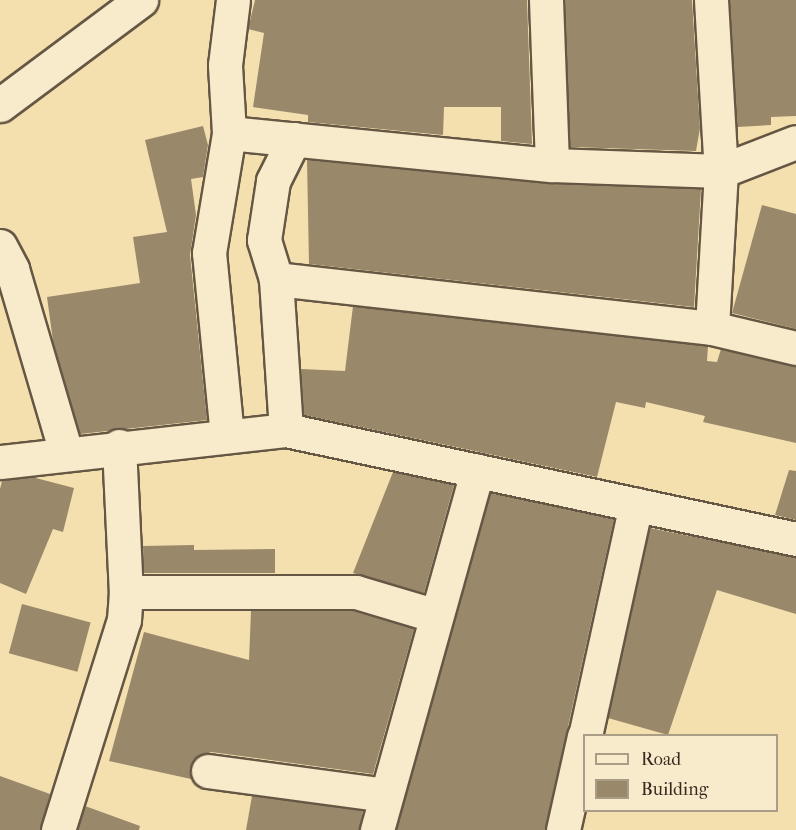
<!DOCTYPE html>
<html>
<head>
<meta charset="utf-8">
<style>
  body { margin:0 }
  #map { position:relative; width:796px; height:830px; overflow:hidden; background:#f4e0af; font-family:"IM FELL French Canon",serif }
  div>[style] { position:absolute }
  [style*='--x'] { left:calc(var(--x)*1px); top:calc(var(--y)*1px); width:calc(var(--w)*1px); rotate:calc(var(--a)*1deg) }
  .building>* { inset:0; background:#99886a; transform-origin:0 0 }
  .roads { filter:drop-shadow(2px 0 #665744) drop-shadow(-2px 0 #665744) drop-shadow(0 2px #665744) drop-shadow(0 -2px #665744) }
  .minor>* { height:33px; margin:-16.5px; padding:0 16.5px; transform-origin:16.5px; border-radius:16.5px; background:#f8ebcb }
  span { translate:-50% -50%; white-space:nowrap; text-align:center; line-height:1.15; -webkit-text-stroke:6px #f8ebcb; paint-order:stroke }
  .legend { position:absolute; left:583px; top:734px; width:195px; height:78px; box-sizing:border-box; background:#f8ebcb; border:2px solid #aa9d87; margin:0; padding:8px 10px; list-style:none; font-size:18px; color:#362920 }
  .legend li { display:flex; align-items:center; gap:12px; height:30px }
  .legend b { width:30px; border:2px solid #aa9d87 }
</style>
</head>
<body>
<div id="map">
  <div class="building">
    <div style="clip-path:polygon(255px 0,527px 0,532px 144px,501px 141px,501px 107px,444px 107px,443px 135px,308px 122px,308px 115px,253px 107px,264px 33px,248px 29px)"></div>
    <div style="clip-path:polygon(565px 0,692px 0,700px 128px,696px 151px,570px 147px)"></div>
    <div style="clip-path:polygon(730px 0,796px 0,796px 116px,771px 117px,771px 125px,737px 127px)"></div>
    <div style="clip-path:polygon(203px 126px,208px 145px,203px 177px,191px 179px,196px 215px,190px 255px,207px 420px,80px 434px,53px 341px,47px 297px,140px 283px,133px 237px,167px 232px,145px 140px)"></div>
    <div style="clip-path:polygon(307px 160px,550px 184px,701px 189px,694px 307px,309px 264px)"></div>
    <div style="clip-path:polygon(762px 205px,796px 214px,796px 329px,732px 313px)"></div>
    <div style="clip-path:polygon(353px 306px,708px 346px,707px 361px,717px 362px,721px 349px,796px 366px,796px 443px,703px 422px,705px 416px,646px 402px,645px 408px,616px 402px,597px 477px,304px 415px,301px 369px,345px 371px)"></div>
    <div style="clip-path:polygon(789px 470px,796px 471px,796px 520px,775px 515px)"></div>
    <div style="clip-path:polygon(393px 472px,454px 485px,424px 593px,353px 573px)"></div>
    <div style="clip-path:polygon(32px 477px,74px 488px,63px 532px,53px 529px,26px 594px,0 583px,0 489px,2px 481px)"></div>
    <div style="clip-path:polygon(490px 493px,614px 519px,545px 830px,396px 830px)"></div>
    <div style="clip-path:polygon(650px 528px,796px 557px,796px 614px,717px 590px,668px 735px,608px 718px)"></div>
    <div style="clip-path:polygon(194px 545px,194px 550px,275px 549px,275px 573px,144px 573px,143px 546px)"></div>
    <div style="left:22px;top:604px;width:71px;height:51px;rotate:15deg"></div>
    <div style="clip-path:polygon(251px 611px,353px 611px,414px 629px,373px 774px,211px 752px,193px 760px,191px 779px,109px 761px,144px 632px,249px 660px)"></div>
    <div style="clip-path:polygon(0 776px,50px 794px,40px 830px,0 830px)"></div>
    <div style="clip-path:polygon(252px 796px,363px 811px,359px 830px,246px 830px)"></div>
    <div style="clip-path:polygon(85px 806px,140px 826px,139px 830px,78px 830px)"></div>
  </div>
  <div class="roads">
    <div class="minor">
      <div style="--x:546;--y:0;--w:165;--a:87.9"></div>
      <div style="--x:711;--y:0;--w:171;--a:86.7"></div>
      <div style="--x:721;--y:171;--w:157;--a:93.3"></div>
      <div style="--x:0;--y:105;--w:176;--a:-36.7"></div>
      <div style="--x:229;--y:133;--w:325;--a:5.7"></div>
      <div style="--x:552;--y:165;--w:169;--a:2"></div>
      <div style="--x:721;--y:171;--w:80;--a:-21.1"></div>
      <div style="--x:0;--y:246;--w:26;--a:62"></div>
      <div style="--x:12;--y:269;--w:191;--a:73.6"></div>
      <div style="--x:276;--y:279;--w:439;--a:6.4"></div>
      <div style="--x:712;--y:328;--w:86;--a:13.4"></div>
      <div style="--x:286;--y:430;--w:151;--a:-93.8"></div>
      <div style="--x:276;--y:279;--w:41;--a:-107.1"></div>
      <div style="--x:264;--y:240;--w:60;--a:-81.3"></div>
      <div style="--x:273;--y:181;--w:47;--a:-63.4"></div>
      <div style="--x:227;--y:436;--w:184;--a:-95.6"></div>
      <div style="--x:209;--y:253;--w:122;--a:-80.5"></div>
      <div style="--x:229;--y:133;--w:68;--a:-93.4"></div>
      <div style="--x:225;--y:65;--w:65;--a:-83"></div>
      <div style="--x:119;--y:446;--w:146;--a:87.3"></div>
      <div style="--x:0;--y:462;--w:288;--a:-6.4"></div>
      <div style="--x:286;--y:430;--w:522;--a:12.06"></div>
      <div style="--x:585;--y:736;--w:237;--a:-77.6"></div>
      <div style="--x:208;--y:771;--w:179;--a:7.7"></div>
      <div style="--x:58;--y:830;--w:220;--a:-72.6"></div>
      <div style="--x:124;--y:620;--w:28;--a:-86"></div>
      <div style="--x:126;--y:592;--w:230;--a:0"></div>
      <div style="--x:356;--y:592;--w:80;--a:16.6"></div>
      <div style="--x:377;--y:830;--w:373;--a:-74.4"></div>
      <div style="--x:563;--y:830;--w:96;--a:-77.4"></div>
    </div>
  </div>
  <ul class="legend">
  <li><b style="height:8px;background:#f8ebcb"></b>Road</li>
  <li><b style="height:16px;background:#99886a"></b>Building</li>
  </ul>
</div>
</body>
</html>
